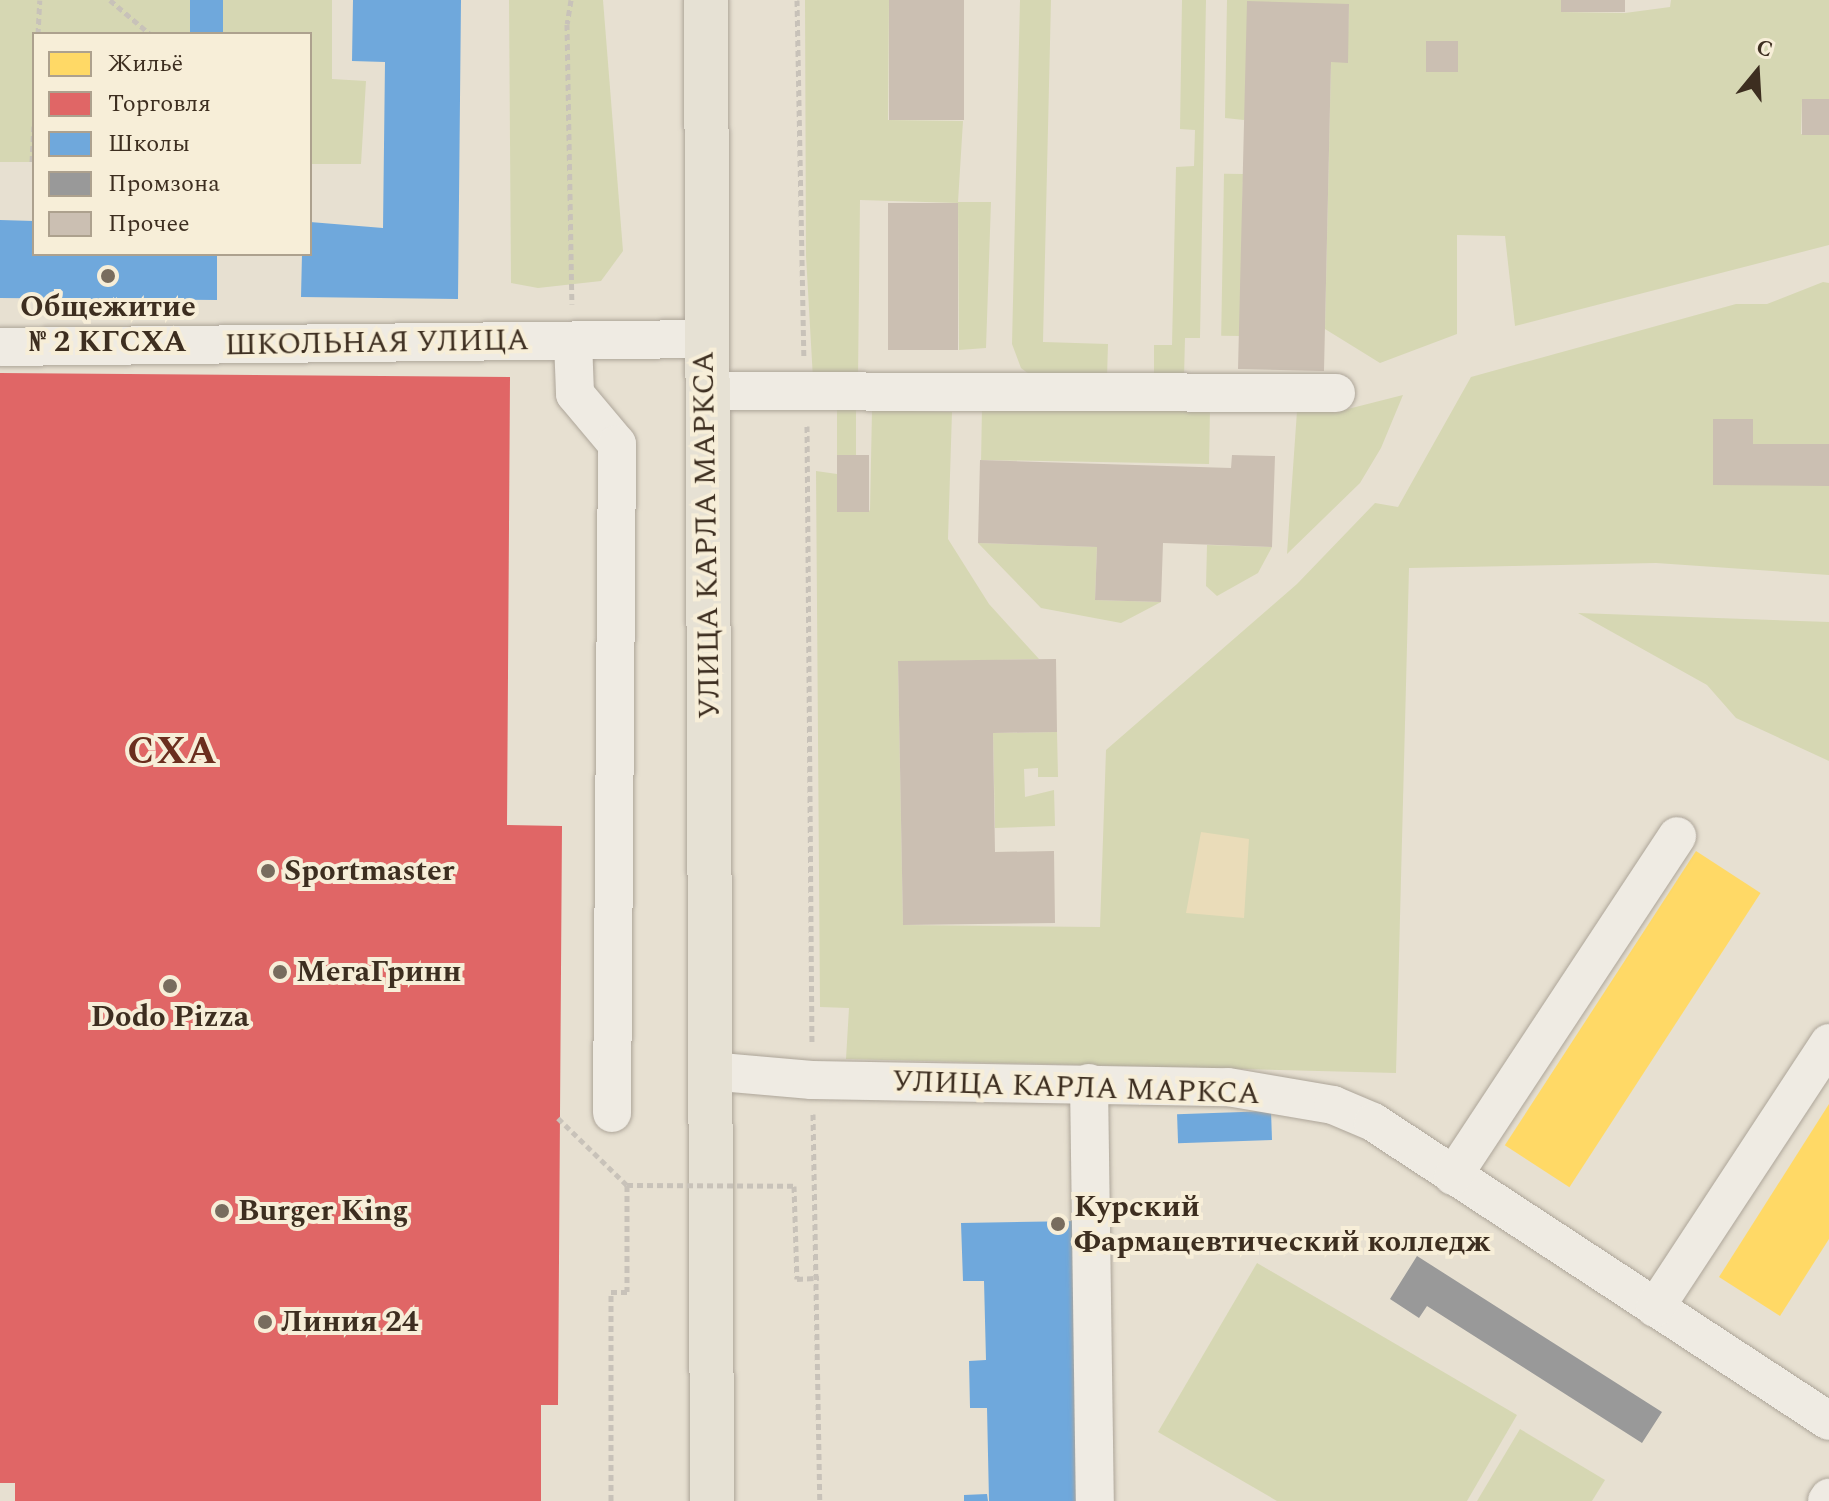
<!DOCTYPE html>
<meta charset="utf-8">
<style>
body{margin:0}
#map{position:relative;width:1829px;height:1501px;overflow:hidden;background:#e7e0d1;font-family:Spectral,serif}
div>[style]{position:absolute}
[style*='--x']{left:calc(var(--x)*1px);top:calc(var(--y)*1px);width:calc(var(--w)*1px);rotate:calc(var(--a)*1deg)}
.green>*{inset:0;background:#d6d7b3;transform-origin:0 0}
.sand>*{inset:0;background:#eadcb9}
.homes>*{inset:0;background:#ffd966;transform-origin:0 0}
.shops>*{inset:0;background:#e06666}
.schools>*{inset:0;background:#6fa8dc;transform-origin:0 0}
.industry>*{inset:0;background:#999}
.building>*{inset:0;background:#cbbfb2;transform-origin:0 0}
.path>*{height:5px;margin-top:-2.5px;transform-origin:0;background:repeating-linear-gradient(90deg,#c8c2b9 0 6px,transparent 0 10px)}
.roads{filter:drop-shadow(0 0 2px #ada599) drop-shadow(0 0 2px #ada599)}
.minor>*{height:38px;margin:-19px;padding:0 19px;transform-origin:19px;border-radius:19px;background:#efebe3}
.major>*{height:44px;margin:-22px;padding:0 22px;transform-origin:22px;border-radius:22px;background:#e6e1d4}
.path-bridge>*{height:5px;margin-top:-2.5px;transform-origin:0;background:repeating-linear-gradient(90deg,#c8c2b9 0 6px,transparent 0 10px)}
.dots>*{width:22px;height:22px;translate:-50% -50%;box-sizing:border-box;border:4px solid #f7eed8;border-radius:50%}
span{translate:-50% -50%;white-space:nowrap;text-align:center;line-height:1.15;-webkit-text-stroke:8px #f7eed8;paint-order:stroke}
.poi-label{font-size:30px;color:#3d2e20;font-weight:700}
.left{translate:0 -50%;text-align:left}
.street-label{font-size:30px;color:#3d2e20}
.district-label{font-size:38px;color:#6b2e1e;font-weight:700;letter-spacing:2px}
.legend{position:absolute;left:32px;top:32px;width:280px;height:224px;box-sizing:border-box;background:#f7eed8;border:2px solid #ada18e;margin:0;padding:10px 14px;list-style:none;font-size:24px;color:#3d2e20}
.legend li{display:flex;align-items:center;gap:16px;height:40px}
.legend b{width:40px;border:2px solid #ada18e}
.north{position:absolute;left:1717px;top:32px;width:80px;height:80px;-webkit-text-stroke:6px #f7eed8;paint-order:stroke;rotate:18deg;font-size:22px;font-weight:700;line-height:32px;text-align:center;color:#3d2e20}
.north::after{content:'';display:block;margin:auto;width:28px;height:36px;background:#3d2e20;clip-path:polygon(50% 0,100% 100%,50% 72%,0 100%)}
</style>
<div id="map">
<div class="green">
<div style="clip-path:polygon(0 0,332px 0,332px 79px,366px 81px,361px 164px,310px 164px,310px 34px,34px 34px,34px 162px,0 162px)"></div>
<div style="clip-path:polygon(509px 0,603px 0,623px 251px,601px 281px,538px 288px,511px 283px)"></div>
<div style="clip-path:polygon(805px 0,889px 0,888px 120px,963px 121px,958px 202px,991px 202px,986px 348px,959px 350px,958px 203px,860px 200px,858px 378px,813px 379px,806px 256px)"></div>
<div style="clip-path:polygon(1020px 0,1051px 0,1043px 342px,1108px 344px,1107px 378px,1033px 377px,1021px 368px,1012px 344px)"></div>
<div style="clip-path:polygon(1182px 0,1206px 0,1200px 338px,1185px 338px,1184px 377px,1154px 376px,1154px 345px,1172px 345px,1176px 167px,1194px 166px,1195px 130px,1180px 129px)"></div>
<div style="clip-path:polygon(evenodd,1227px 0,1561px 0,1561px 12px,1625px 13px,1670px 7px,1671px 0,1829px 0,1829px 99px,1802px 100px,1801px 134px,1829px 135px,1829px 245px,1515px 326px,1505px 236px,1457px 235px,1457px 334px,1380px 363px,1325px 329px,1331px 62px,1347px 62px,1349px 4px,1244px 120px,1225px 118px,1227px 0,1458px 41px,1458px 72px,1426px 71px,1426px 42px,1458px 41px)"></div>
<div style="left:1243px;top:174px;width:162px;height:19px;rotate:91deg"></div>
<div style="clip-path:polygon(1823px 282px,1829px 283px,1829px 575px,1656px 563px,1409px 568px,1396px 1073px,846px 1059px,849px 1008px,820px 1007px,816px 471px,837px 474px,870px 511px,872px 410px,952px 412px,948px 539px,989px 604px,1039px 659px,898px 662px,903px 925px,1100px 927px,1106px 750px,1297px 584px,1375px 503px,1398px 507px,1471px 377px,1736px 304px,1767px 304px)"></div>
<div style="clip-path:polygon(1403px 395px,1381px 448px,1360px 483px,1287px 554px,1297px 411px,1336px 412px)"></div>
<div style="left:982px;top:407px;width:228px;height:53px;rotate:1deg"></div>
<div style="left:837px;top:409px;width:19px;height:46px"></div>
<div style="clip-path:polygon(978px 543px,1097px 547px,1095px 600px,1161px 602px,1121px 623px,1041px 608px)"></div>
<div style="clip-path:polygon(1207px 545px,1272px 547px,1258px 573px,1217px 596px,1206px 586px)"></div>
<div style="clip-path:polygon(1578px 613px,1829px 622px,1829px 761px,1736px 718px,1707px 685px)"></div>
<div style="clip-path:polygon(1057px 732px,1058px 777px,1038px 777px,1038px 768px,1024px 769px,1025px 797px,1054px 790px,1055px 826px,995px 828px,993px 733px)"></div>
<div style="clip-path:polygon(1257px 1263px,1517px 1415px,1467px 1501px,1277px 1501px,1158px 1432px)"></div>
<div style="clip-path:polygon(1520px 1429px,1605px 1480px,1592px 1501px,1477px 1501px)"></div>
</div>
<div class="sand">
<div style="clip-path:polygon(1201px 832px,1249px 839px,1244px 918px,1186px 913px)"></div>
</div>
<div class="homes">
<div style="left:1696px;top:851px;width:77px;height:351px;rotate:33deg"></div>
<div style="clip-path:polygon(1829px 1104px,1829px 1239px,1780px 1316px,1719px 1277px)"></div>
</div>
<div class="shops">
<div style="clip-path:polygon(0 373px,510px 377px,507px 825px,562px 826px,558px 1405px,541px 1405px,541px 1501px,15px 1501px,15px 1483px,0 1483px)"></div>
</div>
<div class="schools">
<div style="left:190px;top:0;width:33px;height:34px"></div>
<div style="clip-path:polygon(353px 0,461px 0,458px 299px,301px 297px,302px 254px,310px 254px,310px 222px,383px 228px,385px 62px,352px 61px)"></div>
<div style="clip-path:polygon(0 220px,34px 221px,34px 254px,217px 254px,217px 300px,0 298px)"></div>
<div style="left:1271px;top:1111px;width:29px;height:94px;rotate:88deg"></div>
<div style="clip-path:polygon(1079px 1221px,1085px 1501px,989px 1501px,987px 1408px,970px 1408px,969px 1361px,986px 1360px,984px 1281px,963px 1281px,961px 1223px)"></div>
<div style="clip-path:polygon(987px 1494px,988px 1501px,964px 1501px,964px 1495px)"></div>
</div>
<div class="industry">
<div style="clip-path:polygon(1417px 1256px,1662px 1412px,1642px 1443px,1427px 1306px,1419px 1318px,1390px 1299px)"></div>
</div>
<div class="building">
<div style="left:889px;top:0;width:75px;height:120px"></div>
<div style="left:1561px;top:0;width:64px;height:12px"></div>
<div style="clip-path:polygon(1247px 1px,1349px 4px,1348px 63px,1331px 62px,1324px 371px,1238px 369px)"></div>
<div style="left:1426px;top:41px;width:32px;height:31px"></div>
<div style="left:1802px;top:99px;width:27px;height:36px"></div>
<div style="left:888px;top:203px;width:70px;height:147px"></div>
<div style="clip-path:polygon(1713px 419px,1753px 419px,1753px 444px,1829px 444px,1829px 486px,1713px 485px)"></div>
<div style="left:837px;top:455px;width:32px;height:57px"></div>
<div style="clip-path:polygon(1232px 455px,1275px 456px,1272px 547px,1163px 543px,1161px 602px,1095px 600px,1097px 547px,978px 543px,980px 460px,1231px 468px)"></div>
<div style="clip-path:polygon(1056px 659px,1057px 732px,993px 733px,995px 852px,1054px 851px,1055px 923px,903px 925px,898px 661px)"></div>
</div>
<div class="path">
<div style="--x:110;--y:0;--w:52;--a:40.4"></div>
<div style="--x:571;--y:0;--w:24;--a:99"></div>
<div style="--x:567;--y:24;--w:280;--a:89"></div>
<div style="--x:797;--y:0;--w:356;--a:88.9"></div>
<div style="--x:38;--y:34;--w:34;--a:-87"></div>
<div style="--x:32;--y:162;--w:36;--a:-87"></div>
<div style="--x:807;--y:426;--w:618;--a:89.54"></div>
<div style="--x:813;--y:1114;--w:387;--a:89"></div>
<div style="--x:794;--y:1186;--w:93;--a:88.2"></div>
<div style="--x:797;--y:1279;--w:22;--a:-3"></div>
<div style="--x:611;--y:1501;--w:209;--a:-90"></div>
<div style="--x:611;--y:1292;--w:16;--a:0"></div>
<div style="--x:627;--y:1292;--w:107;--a:-90"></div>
</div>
<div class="roads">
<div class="minor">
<div style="--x:573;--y:341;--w:53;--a:87.8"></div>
<div style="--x:575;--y:394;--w:65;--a:50"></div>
<div style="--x:617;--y:444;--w:669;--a:90.43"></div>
<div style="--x:0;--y:347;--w:706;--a:-0.65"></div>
<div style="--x:705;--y:391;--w:631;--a:0.18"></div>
<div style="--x:709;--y:1071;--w:103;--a:5"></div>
<div style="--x:812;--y:1080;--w:416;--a:1"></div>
<div style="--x:1228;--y:1087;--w:107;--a:9.7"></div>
<div style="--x:1333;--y:1105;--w:43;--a:23"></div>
<div style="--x:1373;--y:1122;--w:545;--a:33.25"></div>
<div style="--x:1089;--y:1083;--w:418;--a:89.2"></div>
<div style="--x:1453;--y:1176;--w:407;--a:-56.6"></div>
<div style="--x:1655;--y:1308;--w:317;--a:-56.7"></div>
<div style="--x:1827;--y:1501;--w:4;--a:-56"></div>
</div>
<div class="major">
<div style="--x:706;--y:0;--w:1501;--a:89.77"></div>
</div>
</div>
<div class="path-bridge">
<div style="--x:558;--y:1118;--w:96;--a:44.2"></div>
<div style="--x:627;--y:1185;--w:167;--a:0.3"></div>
</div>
<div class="dots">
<div style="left:108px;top:276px;background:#786c5e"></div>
<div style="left:268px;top:871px;background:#786c5e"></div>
<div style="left:280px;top:972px;background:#786c5e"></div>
<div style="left:170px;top:986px;background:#786c5e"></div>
<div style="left:222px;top:1211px;background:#786c5e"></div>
<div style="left:1058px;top:1224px;background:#786c5e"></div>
<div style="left:265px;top:1322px;background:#786c5e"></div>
</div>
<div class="poi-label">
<span style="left:108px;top:324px">Общежитие<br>№ 2 КГСХА</span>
<span class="left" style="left:284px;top:871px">Sportmaster</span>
<span class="left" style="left:296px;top:972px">МегаГринн</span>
<span style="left:170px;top:1017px">Dodo Pizza</span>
<span class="left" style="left:1074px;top:1224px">Курский<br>Фармацевтический колледж</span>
<span class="left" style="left:238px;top:1211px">Burger King</span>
<span class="left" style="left:281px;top:1322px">Линия 24</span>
</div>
<div class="street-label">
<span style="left:377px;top:343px;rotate:-1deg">ШКОЛЬНАЯ УЛИЦА</span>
<span style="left:707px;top:535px;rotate:-91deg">УЛИЦА КАРЛА МАРКСА</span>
<span style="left:1076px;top:1088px;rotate:2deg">УЛИЦА КАРЛА МАРКСА</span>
</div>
<div class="district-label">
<span style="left:173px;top:753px">СХА</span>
</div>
<ul class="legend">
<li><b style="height:22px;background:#ffd966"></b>Жильё</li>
<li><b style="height:22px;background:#e06666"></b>Торговля</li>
<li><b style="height:22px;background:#6fa8dc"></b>Школы</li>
<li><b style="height:22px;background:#999"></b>Промзона</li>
<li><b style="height:22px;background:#cbbfb2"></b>Прочее</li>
</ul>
<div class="north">С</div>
</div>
